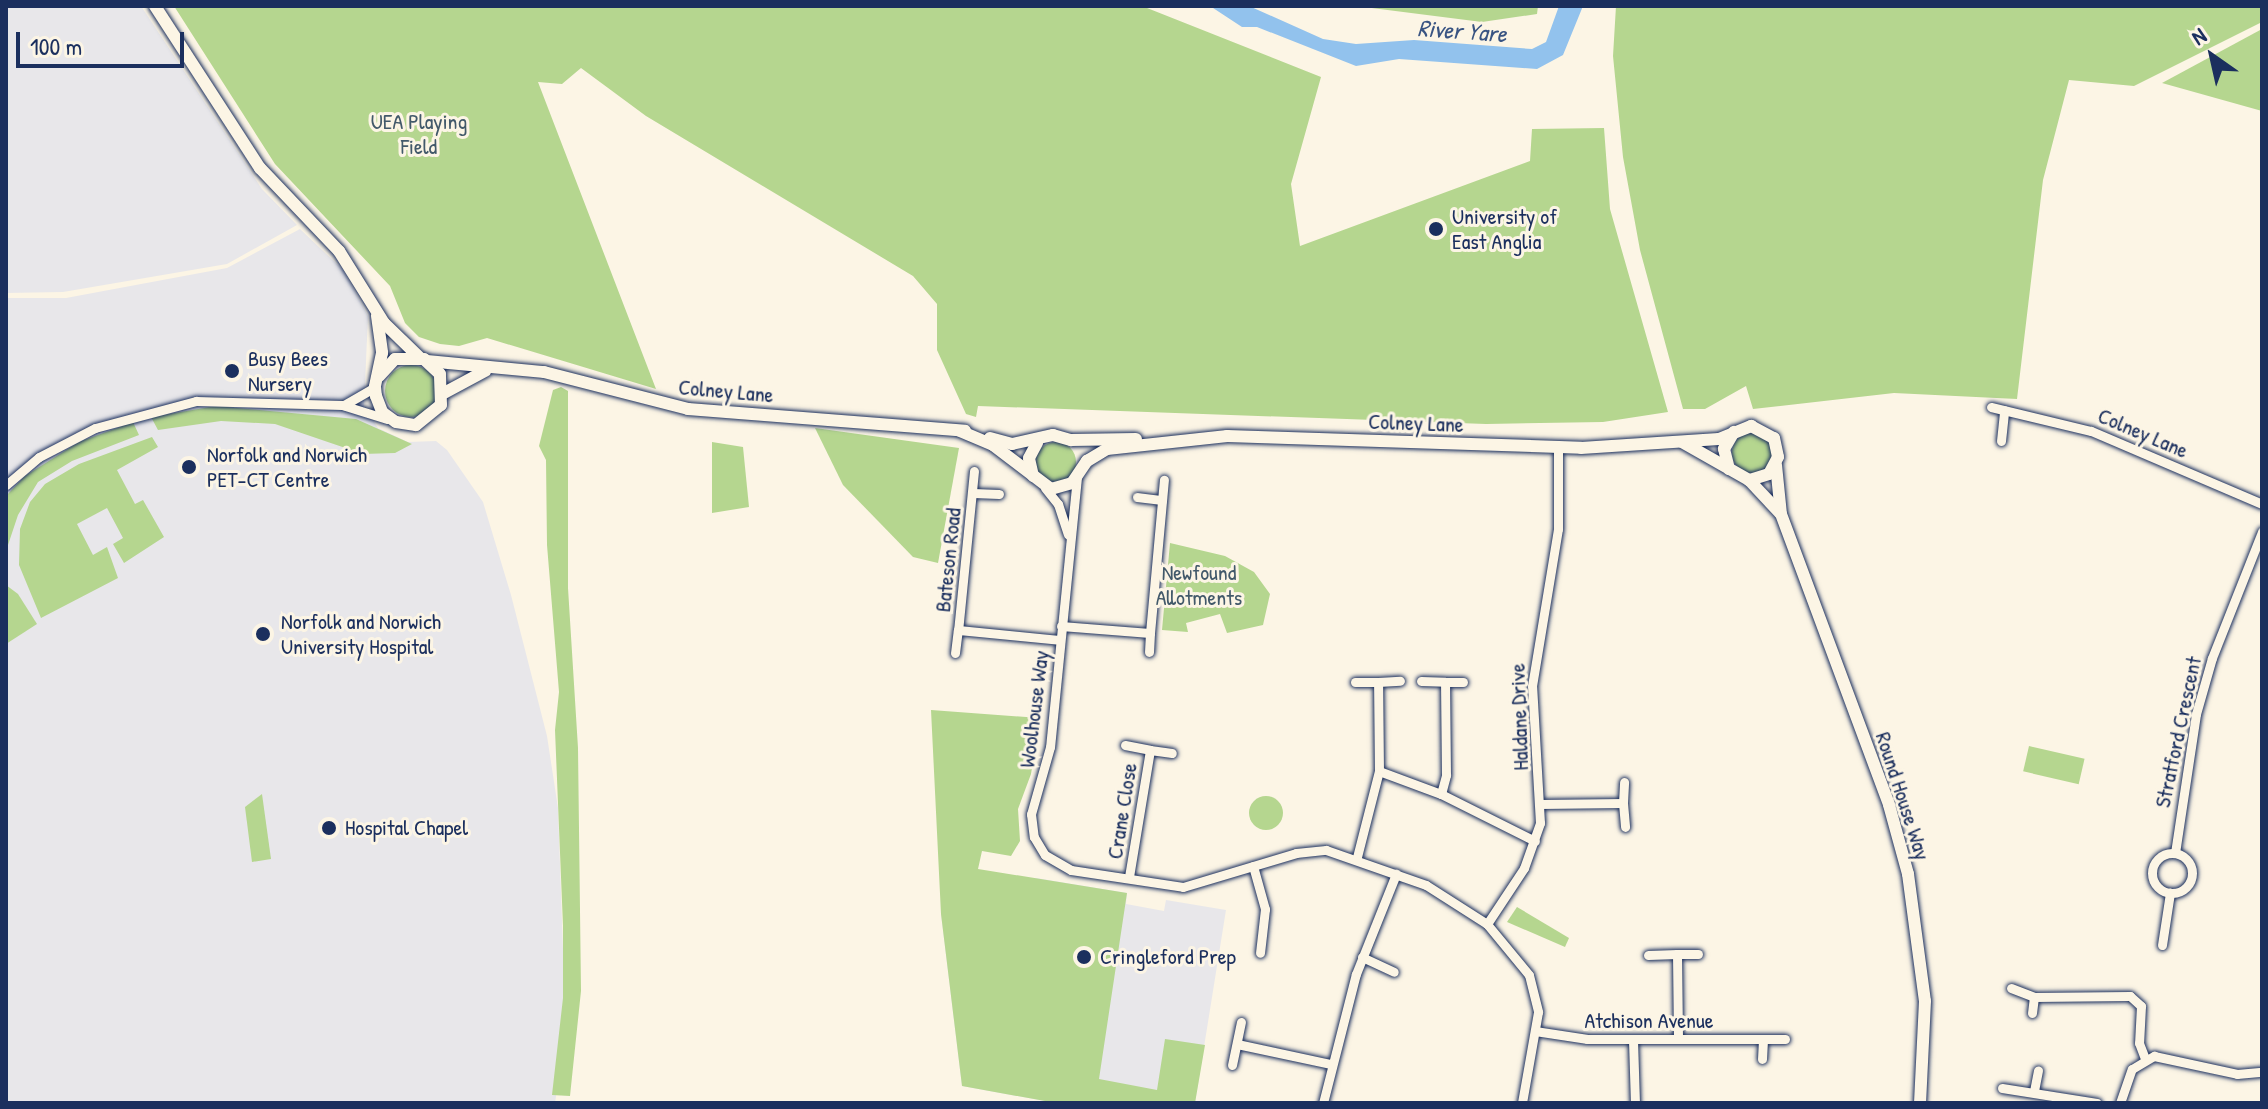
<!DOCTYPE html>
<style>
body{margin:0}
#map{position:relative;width:2268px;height:1109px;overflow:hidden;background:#fcf5e5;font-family:"Patrick Hand",sans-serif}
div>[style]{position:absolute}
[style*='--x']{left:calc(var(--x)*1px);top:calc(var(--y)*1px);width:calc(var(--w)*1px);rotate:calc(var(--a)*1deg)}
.built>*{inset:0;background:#e8e7ea}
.green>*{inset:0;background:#b5d68f;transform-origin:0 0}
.round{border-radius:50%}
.water>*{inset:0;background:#92c2ed}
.stream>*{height:3px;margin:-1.5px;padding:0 1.5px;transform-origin:1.5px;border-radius:1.5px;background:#92c2ed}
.roads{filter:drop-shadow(0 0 2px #1b2f5e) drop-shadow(0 0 2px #1b2f5e)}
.street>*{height:9px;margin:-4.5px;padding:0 4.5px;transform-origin:4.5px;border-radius:4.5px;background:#fcf5e5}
.street>.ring{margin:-4.5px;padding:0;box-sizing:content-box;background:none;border:9px solid #fcf5e5;border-radius:50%}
.secondary>*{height:12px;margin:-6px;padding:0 6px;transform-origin:6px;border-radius:6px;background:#fcf5e5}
.dots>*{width:22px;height:22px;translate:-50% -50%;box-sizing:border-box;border:4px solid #fcf5e5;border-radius:50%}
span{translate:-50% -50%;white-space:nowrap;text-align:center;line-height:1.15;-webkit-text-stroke:6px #fcf5e5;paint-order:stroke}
.park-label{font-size:22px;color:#42596a}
.poi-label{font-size:22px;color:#1b2f5e}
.left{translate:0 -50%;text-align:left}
.street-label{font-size:22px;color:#1b2f5e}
.water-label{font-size:24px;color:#395482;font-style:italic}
.frame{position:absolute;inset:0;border:8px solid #1b2f5e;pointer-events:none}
.north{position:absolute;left:2172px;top:16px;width:80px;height:80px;-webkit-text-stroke:6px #fcf5e5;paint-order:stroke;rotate:326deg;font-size:22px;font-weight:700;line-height:32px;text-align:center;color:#1b2f5e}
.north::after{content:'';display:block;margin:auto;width:28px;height:36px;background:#1b2f5e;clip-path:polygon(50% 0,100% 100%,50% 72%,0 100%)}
.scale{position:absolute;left:16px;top:32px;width:168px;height:36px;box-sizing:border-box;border:4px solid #1b2f5e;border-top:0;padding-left:10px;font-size:24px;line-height:28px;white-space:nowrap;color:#1b2f5e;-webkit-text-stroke:6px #fcf5e5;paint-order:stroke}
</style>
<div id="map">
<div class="built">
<div style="clip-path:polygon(6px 6px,141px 6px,262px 189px,297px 225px,227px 264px,63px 292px,6px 293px)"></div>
<div style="clip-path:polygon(300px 229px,343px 270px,368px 316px,364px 407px,378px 428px,408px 442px,436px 441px,447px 450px,483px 502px,511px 595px,547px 736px,558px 808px,566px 1034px,555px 1103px,6px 1103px,6px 298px,66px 298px,227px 268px)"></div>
<div style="clip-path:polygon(1036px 878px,1127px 893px,1126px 904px,1164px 911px,1166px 900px,1226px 910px,1195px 1103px,1056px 1103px,962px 1086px,941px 914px)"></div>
</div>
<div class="green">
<div style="clip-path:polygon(174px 6px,1142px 6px,1321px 77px,1291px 184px,1300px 246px,1530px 161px,1532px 129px,1604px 128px,1610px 209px,1668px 412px,1603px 422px,1486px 424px,978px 406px,976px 417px,966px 414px,937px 350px,937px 304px,913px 276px,646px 116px,581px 68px,562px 84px,538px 82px,656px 389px,487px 338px,459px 346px,440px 344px,419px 337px,405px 323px,390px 286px,275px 164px)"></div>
<div style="clip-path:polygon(1356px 6px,1538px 6px,1537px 14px,1482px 22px)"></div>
<div style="clip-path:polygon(1616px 6px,2262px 6px,2262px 22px,2134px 86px,2069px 80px,2043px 180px,2017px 399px,1894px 393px,1753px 409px,1746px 386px,1705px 409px,1683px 409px,1640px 250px,1623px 157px,1613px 56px)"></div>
<div style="clip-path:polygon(2262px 29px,2262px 111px,2162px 83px)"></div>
<div class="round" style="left:385px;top:365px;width:52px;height:52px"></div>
<div style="clip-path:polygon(561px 387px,568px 391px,568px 588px,578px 748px,581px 991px,570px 1096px,552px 1095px,563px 998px,563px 926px,555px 730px,559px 692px,547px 545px,546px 460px,539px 446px,553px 390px)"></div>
<div style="clip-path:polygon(216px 406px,356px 419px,412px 444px,395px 453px,363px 454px,275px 424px,221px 421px,158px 430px,151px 417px)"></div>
<div style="clip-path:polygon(133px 422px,139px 435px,72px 461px,38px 482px,18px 515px,6px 551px,6px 496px,25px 476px,79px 442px)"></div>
<div style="clip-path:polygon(815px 428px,959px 448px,938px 563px,913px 557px,843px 485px)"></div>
<div class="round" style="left:1732px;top:433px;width:40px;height:40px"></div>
<div style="clip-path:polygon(152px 437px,158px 447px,117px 470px,135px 504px,143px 500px,164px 537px,124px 563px,113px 544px,123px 538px,107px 508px,77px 524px,93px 555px,107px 547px,118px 578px,41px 618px,19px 565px,20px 529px,30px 502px,45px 484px,79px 464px)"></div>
<div style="clip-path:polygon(712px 442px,743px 447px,749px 507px,712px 513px)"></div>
<div class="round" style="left:1036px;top:442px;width:40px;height:40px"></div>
<div style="clip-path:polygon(1170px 543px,1225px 556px,1254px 572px,1270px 594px,1263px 625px,1227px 633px,1220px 614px,1186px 623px,1188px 632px,1162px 630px)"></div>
<div style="clip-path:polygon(6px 585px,18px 594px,37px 624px,6px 644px)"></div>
<div style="clip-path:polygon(931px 710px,1040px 718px,1031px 774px,1018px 809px,1020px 841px,1011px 856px,982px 851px,978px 869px,1127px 893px,1099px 1079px,1157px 1090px,1165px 1039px,1205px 1045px,1195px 1103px,1056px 1103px,962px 1086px,941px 914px)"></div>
<div style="left:2029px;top:746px;width:57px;height:26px;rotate:13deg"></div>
<div style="clip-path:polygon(262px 794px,271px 859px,252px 862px,245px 807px)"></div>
<div class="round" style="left:1249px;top:796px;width:34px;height:34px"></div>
<div style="clip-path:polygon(1517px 907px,1569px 938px,1565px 947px,1507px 922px)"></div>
</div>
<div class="water">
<div style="clip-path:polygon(1210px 6px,1249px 6px,1323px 39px,1356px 44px,1414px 40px,1532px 49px,1546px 42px,1559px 6px,1583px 6px,1563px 55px,1537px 69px,1399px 59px,1356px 66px,1257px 27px,1242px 27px)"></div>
</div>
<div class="stream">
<div style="--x:1475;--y:6;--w:22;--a:0"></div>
</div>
<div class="roads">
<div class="street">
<div style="--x:344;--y:405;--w:36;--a:-30"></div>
<div style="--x:1991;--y:407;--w:103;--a:13.5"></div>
<div style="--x:2091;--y:431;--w:186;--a:23.1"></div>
<div style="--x:2001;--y:441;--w:31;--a:-84"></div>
<div style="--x:974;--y:471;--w:160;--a:95.7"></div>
<div style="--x:958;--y:630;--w:102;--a:5.6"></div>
<div style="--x:1077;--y:477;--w:271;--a:95.7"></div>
<div style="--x:1050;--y:747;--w:70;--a:105.8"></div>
<div style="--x:1031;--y:814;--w:23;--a:83"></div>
<div style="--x:1034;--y:837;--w:21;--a:59"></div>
<div style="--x:1045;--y:855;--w:30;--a:30"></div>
<div style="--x:1071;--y:870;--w:113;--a:8.6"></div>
<div style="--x:1183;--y:887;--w:118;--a:-16.7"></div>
<div style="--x:1296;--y:853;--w:30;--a:-6"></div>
<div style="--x:1326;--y:850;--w:106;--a:19.3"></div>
<div style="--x:1426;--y:885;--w:72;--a:32.6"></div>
<div style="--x:1487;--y:924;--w:66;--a:50.5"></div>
<div style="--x:1529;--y:975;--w:38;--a:76"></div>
<div style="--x:1538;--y:1012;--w:92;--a:100"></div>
<div style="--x:6;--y:485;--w:43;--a:-40.3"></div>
<div style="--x:39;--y:457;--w:63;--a:-27.4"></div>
<div style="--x:95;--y:428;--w:105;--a:-15"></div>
<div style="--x:196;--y:401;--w:146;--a:1.6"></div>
<div style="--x:342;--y:405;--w:47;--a:17.3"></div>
<div style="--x:1045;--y:488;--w:21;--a:51"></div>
<div style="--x:1058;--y:504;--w:32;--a:72"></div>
<div style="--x:973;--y:493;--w:26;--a:2"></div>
<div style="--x:1137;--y:497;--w:25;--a:7"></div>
<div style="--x:1061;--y:626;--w:89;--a:4.5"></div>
<div style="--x:1150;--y:633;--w:19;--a:93"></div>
<div style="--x:1150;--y:633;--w:154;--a:-84.8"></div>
<div style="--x:955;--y:653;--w:23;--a:-83"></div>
<div style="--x:1421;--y:681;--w:24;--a:2"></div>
<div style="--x:1355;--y:682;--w:23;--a:0"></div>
<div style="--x:1125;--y:745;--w:25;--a:11"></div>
<div style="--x:1150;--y:750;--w:129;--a:99.4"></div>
<div style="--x:1150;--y:750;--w:22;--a:8"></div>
<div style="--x:1379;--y:771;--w:89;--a:-90.6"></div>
<div style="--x:1378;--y:682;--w:22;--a:-3"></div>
<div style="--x:1441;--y:794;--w:20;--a:-75"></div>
<div style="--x:1446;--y:775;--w:93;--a:-90.6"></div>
<div style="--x:1445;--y:682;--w:18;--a:0"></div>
<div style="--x:1623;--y:803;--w:24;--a:85"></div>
<div style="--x:1540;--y:804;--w:83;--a:-0.7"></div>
<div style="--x:1623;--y:803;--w:21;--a:-87"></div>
<div style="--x:2175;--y:853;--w:141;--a:-81.4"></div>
<div style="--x:2196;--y:714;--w:58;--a:-74.1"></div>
<div style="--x:2212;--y:658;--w:136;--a:-68.4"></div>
<div class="ring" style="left:2152px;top:853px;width:31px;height:31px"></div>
<div style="--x:1357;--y:857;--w:89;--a:-75.7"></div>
<div style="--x:1379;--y:771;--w:66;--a:20.4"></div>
<div style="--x:1441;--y:794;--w:105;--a:26.6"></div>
<div style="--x:1253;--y:866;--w:45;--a:74.4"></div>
<div style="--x:1265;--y:909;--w:44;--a:96.5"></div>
<div style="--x:1487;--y:924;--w:67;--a:-56.5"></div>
<div style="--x:1524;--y:868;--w:48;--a:-70.4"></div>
<div style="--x:1540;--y:823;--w:137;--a:-93.3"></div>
<div style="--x:1532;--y:686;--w:159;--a:-80.6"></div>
<div style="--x:1558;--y:529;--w:81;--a:-90"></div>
<div style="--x:2162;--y:945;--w:53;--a:-81.3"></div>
<div style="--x:1677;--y:954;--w:21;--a:0"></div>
<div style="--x:1648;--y:955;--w:29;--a:-2"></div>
<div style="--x:1677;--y:954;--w:84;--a:89.3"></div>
<div style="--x:1362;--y:957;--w:35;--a:25"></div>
<div style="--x:2011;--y:988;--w:25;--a:21"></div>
<div style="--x:2034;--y:997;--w:96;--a:-0.6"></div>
<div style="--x:2130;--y:996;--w:15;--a:42"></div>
<div style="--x:2141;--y:1006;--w:37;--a:93"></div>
<div style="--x:2139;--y:1043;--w:17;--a:69"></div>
<div style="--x:2032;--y:1013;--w:16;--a:-83"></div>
<div style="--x:1535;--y:1031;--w:53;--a:8.7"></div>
<div style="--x:1587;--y:1039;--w:198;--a:0"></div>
<div style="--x:1633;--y:1040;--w:63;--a:88.2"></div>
<div style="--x:1237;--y:1044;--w:95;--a:12.1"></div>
<div style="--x:1762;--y:1059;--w:20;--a:-87"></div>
<div style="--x:1232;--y:1065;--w:44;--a:-78.2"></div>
<div style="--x:2002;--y:1088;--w:96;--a:9"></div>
<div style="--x:2034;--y:1091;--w:21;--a:-79"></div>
<div style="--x:1323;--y:1103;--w:133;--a:-75.7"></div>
<div style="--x:1356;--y:974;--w:108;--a:-68.2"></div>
<div style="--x:2120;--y:1103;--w:36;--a:-71"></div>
<div style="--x:2132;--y:1069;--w:26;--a:-31"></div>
<div style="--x:2154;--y:1056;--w:85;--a:12.2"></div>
<div style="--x:2237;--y:1074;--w:25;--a:-5"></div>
</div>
<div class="secondary">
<div style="--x:155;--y:6;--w:193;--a:57.1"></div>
<div style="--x:260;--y:168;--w:115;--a:46.4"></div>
<div style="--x:339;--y:251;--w:85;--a:58"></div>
<div style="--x:384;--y:323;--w:49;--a:44.2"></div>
<div style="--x:377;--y:316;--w:37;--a:82"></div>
<div style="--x:382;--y:353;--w:35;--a:102"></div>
<div style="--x:375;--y:387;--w:9;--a:84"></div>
<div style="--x:376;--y:396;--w:17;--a:69"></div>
<div style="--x:382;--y:412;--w:17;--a:36"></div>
<div style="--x:396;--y:422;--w:20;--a:9"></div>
<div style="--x:416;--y:425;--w:32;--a:-39"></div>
<div style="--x:441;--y:405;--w:31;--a:-92"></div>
<div style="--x:440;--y:374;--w:22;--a:-137"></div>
<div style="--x:424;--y:359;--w:29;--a:180"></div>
<div style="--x:395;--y:359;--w:23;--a:133"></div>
<div style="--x:427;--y:361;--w:118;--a:5.4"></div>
<div style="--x:544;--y:372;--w:149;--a:14.4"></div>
<div style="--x:688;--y:409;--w:278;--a:4.5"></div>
<div style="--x:444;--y:393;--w:47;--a:-28.2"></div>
<div style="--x:960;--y:431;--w:36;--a:23"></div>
<div style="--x:993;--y:445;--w:73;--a:37.2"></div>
<div style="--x:1051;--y:489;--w:22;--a:-16"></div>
<div style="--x:1072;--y:483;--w:27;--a:-56"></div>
<div style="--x:1087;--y:461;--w:23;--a:-31"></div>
<div style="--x:1107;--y:449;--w:121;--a:-6.2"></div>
<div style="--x:1227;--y:436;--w:354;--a:1.9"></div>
<div style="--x:1581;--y:448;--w:138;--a:-3.7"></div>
<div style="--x:1719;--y:439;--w:35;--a:-22"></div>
<div style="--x:1751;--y:426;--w:26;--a:28"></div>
<div style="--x:1774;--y:438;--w:19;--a:78"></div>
<div style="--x:1778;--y:457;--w:19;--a:118"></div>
<div style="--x:1769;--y:474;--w:21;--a:163"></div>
<div style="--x:1749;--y:480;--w:77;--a:-150.4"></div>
<div style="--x:990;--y:438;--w:23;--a:15"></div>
<div style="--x:1012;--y:444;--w:42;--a:-12.4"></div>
<div style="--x:1053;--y:435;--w:19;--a:16"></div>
<div style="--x:1071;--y:440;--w:65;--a:-0.9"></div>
<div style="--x:1776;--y:465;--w:49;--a:84.2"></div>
<div style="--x:1781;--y:514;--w:310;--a:69.6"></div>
<div style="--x:1889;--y:805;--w:72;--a:74.6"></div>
<div style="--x:1908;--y:874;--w:128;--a:82.4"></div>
<div style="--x:1925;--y:1001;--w:102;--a:92.8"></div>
<div style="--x:1729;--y:469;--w:21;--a:-104"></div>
<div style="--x:1724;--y:449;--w:20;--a:-60"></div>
<div style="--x:1033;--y:476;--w:18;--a:-103"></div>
<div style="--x:1029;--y:458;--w:17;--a:-62"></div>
<div style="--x:1749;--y:480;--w:45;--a:46.8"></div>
</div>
</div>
<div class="dots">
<div style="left:1436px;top:229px;background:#1b2f5e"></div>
<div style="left:232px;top:371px;background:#1b2f5e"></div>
<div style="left:189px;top:467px;background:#1b2f5e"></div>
<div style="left:263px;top:634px;background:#1b2f5e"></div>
<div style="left:329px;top:828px;background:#1b2f5e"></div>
<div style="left:1084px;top:957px;background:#1b2f5e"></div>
</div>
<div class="park-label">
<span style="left:419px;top:134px">UEA Playing<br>Field</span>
<span style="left:1199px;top:585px">Newfound<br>Allotments</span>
</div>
<div class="poi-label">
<span class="left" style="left:1452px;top:229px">University of<br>East Anglia</span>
<span class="left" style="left:248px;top:371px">Busy Bees<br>Nursery</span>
<span class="left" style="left:207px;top:467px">Norfolk and Norwich<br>PET-CT Centre</span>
<span class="left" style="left:281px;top:634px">Norfolk and Norwich<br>University Hospital</span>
<span class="left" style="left:345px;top:828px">Hospital Chapel</span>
<span class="left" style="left:1100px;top:957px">Cringleford Prep</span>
</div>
<div class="street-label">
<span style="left:726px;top:391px;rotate:5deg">Colney Lane</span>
<span style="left:1416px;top:423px;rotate:2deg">Colney Lane</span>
<span style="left:2143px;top:433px;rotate:23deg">Colney Lane</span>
<span style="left:948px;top:560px;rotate:-84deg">Bateson Road</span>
<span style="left:1034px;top:709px;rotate:-83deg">Woolhouse Way</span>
<span style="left:1519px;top:717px;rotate:-92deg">Haldane Drive</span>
<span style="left:2178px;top:732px;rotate:-78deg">Stratford Crescent</span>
<span style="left:1903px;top:796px;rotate:72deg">Round House Way</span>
<span style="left:1122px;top:811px;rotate:-81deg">Crane Close</span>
<span style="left:1649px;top:1021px">Atchison Avenue</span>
</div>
<div class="water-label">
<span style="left:1462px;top:31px;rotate:4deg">River Yare</span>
</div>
<div class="frame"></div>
<div class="north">N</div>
<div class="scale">100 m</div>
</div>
